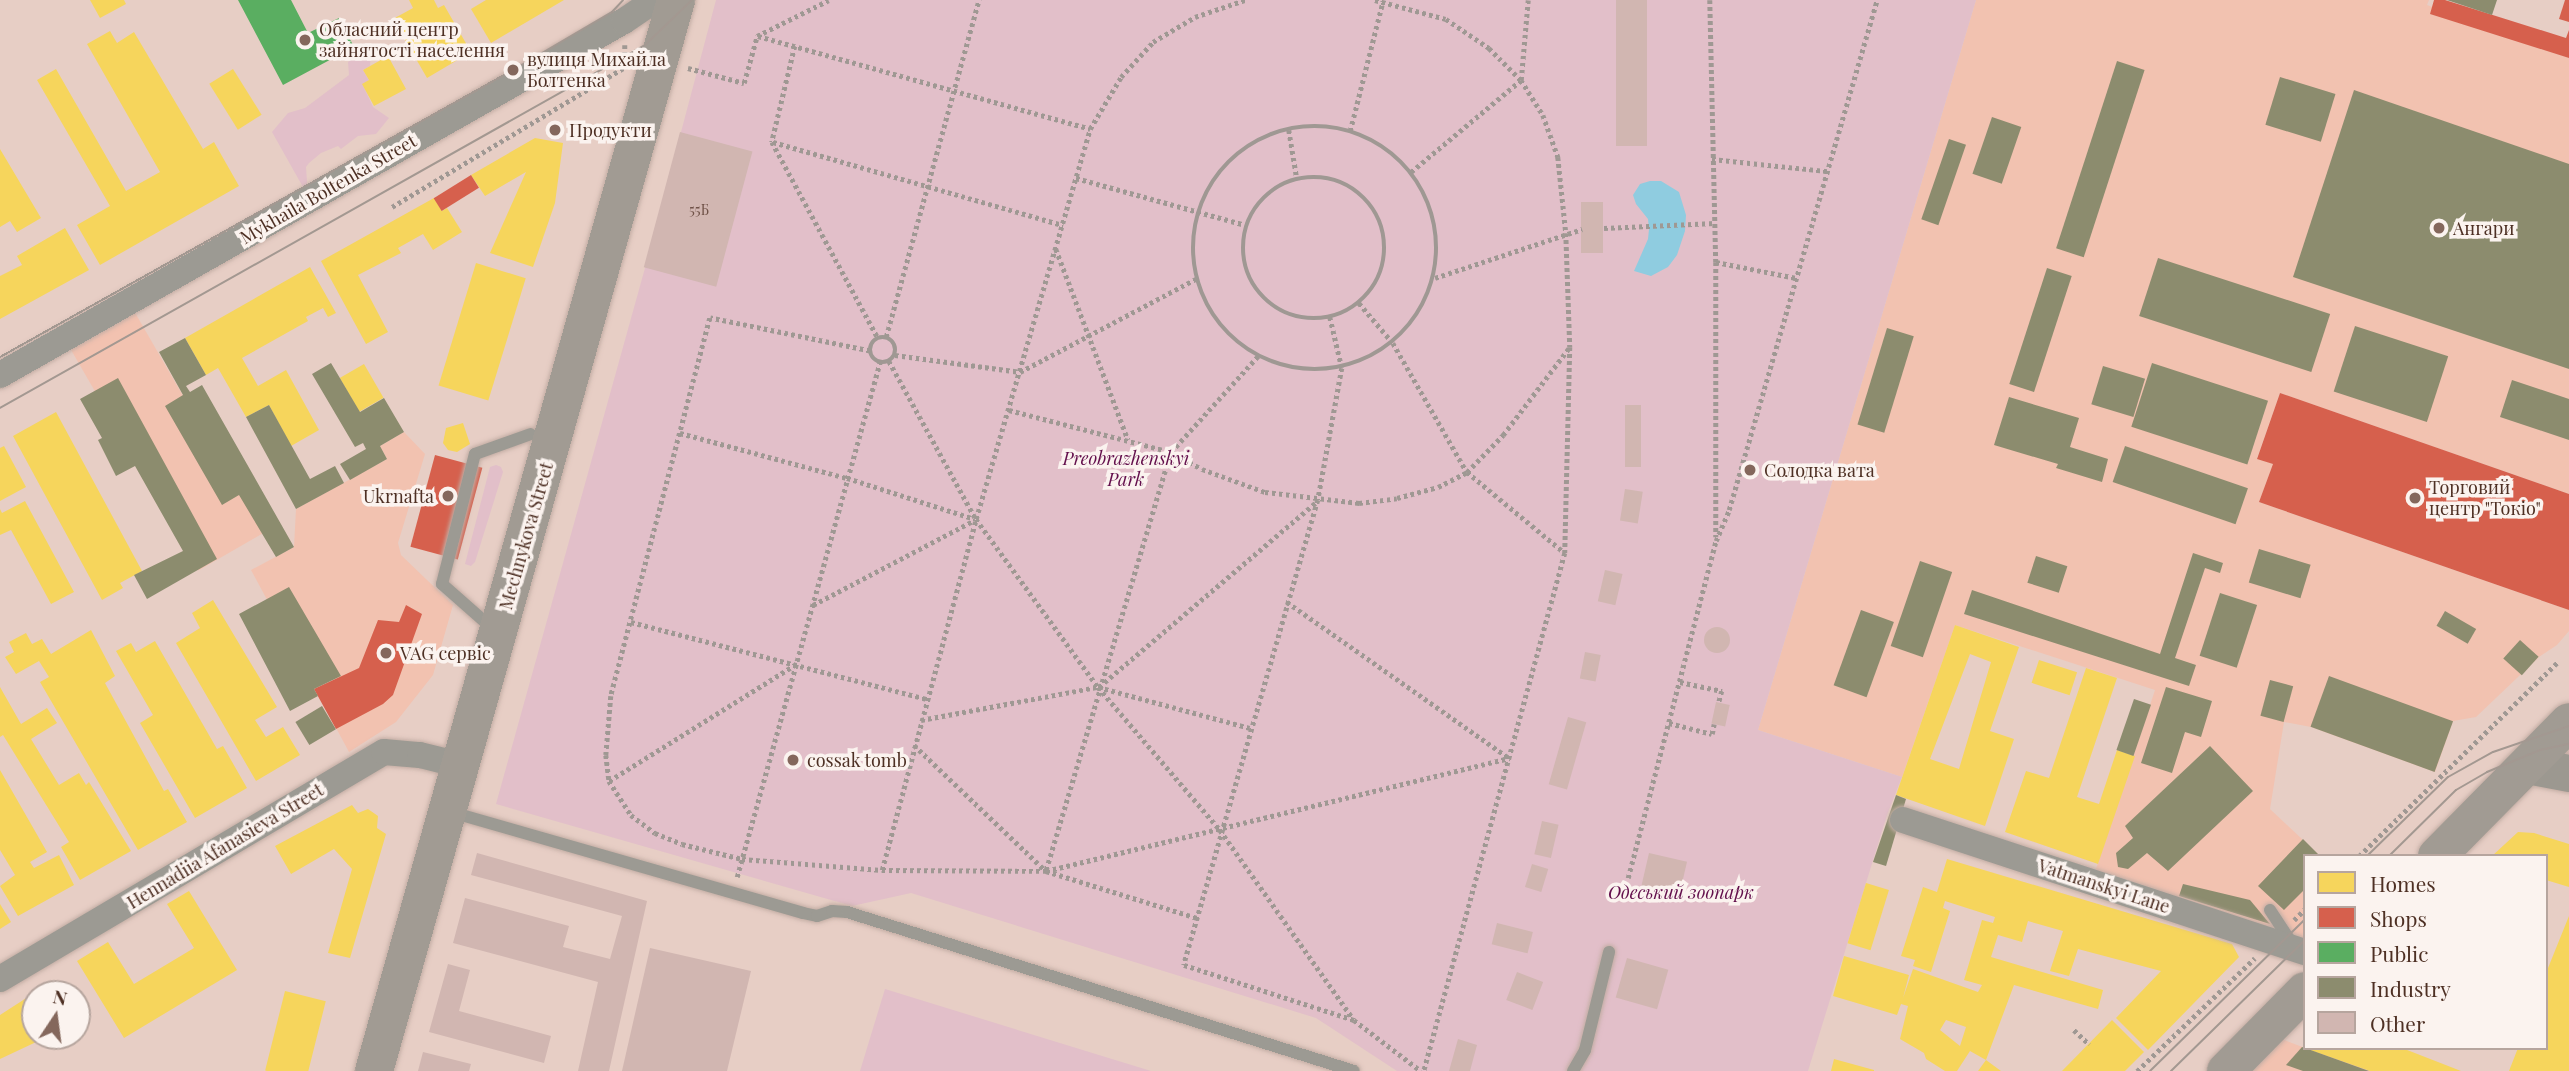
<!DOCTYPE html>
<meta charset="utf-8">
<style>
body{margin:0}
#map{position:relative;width:2569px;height:1071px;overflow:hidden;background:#e7cec5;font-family:"Playfair Display",serif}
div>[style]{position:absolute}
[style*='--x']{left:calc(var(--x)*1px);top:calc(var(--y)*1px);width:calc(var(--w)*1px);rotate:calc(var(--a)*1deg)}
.built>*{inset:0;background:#f2c2b0;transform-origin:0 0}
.green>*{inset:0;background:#e2bfc9}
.water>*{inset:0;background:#8fcce0}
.homes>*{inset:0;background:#f6d55c;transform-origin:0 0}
.shops>*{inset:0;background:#d6604d;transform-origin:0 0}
.public>*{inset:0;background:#5aae61}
.industry>*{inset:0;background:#8c8c6e;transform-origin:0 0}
.building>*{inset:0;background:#d1b6b1;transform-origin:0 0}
.round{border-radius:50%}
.path>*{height:4.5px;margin-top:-2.25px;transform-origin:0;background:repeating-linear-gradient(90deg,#9f9893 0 3.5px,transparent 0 7px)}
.path>.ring{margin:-2.25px;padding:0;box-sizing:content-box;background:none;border:4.5px solid #9f9893;border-radius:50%}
.roads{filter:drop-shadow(0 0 2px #c3ada4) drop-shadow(0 0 2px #c3ada4)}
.lane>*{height:12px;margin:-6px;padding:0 6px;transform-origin:6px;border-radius:6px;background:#9c9a93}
.street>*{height:26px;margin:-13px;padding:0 13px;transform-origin:13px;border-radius:13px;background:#9c9a93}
.secondary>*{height:37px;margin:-18.5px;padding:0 18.5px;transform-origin:18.5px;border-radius:18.5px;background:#9c9890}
.primary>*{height:38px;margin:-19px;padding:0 19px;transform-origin:19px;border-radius:19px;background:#a19b93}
.tram>*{height:2px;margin:-1px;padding:0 1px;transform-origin:1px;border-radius:1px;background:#a39891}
.dots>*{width:19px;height:19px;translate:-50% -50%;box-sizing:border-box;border:4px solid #fbf3ef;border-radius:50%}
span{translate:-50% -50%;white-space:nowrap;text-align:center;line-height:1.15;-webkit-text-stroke:7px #fbf3ef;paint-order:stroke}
.number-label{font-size:14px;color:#705248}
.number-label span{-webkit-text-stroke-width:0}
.poi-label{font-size:18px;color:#4e3024}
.left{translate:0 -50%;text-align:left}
.right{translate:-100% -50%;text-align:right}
.street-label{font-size:18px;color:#4e3024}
.park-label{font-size:18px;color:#630f4c;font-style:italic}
.legend{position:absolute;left:2303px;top:854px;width:245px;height:196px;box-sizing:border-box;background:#fbf3ef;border:2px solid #b6a59e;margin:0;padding:9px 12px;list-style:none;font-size:21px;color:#4e3024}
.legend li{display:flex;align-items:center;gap:14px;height:35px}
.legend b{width:35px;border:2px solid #b6a59e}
.north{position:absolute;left:21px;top:980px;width:70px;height:70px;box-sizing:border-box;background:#fbf3ef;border:2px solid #b6a59e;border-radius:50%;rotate:13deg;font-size:19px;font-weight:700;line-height:28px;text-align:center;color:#4e3024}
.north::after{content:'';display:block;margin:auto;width:24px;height:32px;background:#84675c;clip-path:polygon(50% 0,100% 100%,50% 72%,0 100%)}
</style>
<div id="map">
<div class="built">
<div style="clip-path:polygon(1976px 0,2429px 0,2427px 5px,2569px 58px,2569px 494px,2280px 393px,2257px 458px,2273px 464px,2259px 502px,2569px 610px,2569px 631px,2557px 645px,2539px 657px,2476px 717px,2453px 721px,2435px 772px,2311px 727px,2284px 722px,2270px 809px,2320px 856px,2305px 856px,2305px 951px,2092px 881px,2155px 690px,1955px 625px,1902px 777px,1758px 730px)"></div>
<div style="left:130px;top:304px;width:265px;height:74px;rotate:60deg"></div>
<div style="clip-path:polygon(404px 432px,425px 454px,398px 543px,401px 555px,453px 605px,433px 675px,396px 722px,349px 752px,251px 570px,294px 547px,296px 509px,387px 459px,380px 446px)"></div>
<div style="clip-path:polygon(2266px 1033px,2305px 1048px,2370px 1071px,2229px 1071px)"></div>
</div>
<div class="green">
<div style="clip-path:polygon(716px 0,1976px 0,1758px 730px,1902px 777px,1887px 815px,1808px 1071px,1397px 1071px,1316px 1018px,911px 893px,852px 906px,496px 804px,645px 268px)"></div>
<div style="clip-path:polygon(364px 48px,371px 54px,370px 66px,363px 70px,369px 80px,363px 85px,373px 107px,389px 118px,376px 134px,358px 136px,341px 149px,338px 146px,321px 153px,309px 163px,306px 167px,308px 196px,272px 132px,288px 113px,305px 108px,349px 75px,348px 62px)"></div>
<div style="clip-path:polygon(496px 465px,501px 467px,503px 472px,475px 562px,471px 566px,465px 564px,490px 467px)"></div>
<div style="clip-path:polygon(885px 989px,1151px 1071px,860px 1071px)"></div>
</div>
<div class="water">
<div style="clip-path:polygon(1650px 181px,1661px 181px,1679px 192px,1686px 215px,1685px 231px,1677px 255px,1668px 267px,1651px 276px,1634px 271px,1648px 239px,1649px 229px,1648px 219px,1636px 204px,1633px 195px,1640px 184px)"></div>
</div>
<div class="homes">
<div style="clip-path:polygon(90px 0,124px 0,126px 4px,100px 18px)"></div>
<div style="clip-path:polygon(409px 0,434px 0,438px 8px,444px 5px,471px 52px,427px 78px,393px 19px,413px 8px)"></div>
<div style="clip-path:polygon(486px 0,564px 0,491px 43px,471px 9px)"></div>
<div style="clip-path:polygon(110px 31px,117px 43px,134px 32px,203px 149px,214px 142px,239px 186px,100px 265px,77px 225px,110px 206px,37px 80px,56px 69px,126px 191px,160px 172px,87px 44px)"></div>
<div style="clip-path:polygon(388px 56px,406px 89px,374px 106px,362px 84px,369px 80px,363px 70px)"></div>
<div style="left:233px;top:69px;width:54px;height:28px;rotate:58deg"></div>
<div style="clip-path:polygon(535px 138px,563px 143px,555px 203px,533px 267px,490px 253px,526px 172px,485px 196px,471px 175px)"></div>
<div style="clip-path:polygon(0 149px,41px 218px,17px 232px,10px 221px,0 227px)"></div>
<div style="clip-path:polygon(434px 198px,442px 211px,447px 208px,462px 232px,433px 250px,423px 234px,398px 248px,401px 253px,358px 275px,388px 332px,366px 344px,321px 261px)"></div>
<div style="clip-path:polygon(65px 228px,89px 270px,0 319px,0 276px,22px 265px,17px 256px)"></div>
<div style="left:476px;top:263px;width:52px;height:128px;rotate:17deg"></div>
<div style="clip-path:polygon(310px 267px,336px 313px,328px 317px,323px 308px,306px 317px,308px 321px,242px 358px,258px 386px,286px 370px,319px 430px,291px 446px,269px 405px,246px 417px,218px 368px,206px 375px,185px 338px)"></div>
<div style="left:364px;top:364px;width:39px;height:28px;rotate:60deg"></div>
<div style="clip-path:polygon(56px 412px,142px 571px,120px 583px,123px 588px,102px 600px,13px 436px)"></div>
<div style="clip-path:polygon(463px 423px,470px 444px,457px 452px,448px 450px,443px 443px,446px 428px)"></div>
<div style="clip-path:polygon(4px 446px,26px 487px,0 501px,0 448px)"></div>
<div style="clip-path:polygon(25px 501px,74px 592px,51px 604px,11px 530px,0 535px,0 509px,2px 513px)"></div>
<div style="clip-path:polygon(213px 600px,277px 707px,255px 720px,266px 737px,283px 727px,300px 755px,256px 781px,176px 643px,200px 628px,192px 613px)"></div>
<div style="clip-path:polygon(evenodd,1955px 625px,2019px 647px,1990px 731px,2014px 739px,1985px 826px,1896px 795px,1955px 625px,1970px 654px,1991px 662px,1959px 769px,1930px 759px,1970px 654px)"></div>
<div style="clip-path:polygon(91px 630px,115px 676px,105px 683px,164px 791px,168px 789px,187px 822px,138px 850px,40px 682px,49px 677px,39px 661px,16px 674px,5px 657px,14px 652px,9px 642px,26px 633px,32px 644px,42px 639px,51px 654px)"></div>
<div style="clip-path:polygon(155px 641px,217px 749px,223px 746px,247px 788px,195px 818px,140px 723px,153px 715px,116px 651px,131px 643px,136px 652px)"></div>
<div style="left:2039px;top:660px;width:40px;height:24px;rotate:18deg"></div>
<div style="clip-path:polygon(2086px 668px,2117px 678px,2077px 797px,2099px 804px,2117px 750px,2135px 756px,2098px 864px,2005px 832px,2026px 771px,2049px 778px)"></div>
<div style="clip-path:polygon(0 687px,21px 724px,47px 708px,57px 723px,31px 739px,59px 785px,79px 773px,86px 785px,89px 782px,131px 851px,80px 880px,61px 847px,69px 842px,3px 735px,0 737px)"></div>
<div style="clip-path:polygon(0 770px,47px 852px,30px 862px,34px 868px,59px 855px,74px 885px,18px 916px,0 886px,15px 875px,0 850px)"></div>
<div style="clip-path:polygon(352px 805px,358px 813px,368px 809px,378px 816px,377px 828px,386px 834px,350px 958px,328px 953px,352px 869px,334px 849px,291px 874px,275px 846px)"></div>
<div style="clip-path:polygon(2518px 832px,2534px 833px,2569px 844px,2569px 887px,2546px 880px,2546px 856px,2492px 856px)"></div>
<div style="clip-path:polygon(evenodd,1947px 859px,2232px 944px,2239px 957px,2148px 1050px,2116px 1018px,2161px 971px,2078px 949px,2069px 976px,2050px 971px,2063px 931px,2028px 921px,2022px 942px,1998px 935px,1991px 957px,2103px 990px,2098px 1009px,2014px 985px,1986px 1060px,2001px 1071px,1978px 1071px,1986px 1060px,1970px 1051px,1957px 1071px,1945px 1071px,1926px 1059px,1924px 1053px,1900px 1039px,1908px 1006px,1901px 1004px,1897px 1015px,1833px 996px,1844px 956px,1909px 975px,1903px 998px,1913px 969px,1978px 992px,1982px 985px,1964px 980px,1982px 920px,1993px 923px,1995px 917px,1945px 901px,1943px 908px,1950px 911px,1931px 972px,1913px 966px,1915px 960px,1901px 956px,1923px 887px,1937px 892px,1947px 859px,1946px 1020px,1966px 1027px,1960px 1046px,1940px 1030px,1946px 1020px)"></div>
<div style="left:1866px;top:883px;width:24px;height:63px;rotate:17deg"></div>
<div style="clip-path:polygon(189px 891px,237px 970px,124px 1038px,77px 961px,108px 942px,134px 984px,194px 948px,167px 904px)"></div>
<div style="clip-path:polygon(0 904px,11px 922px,0 929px)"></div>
<div style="clip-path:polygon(2569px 916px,2569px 1071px,2509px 1071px,2518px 1048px,2546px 1048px,2546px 973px)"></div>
<div style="clip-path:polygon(45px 986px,48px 994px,35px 994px,35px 1036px,49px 1036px,0 1059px,0 1015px)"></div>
<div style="left:285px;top:991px;width:42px;height:82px;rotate:14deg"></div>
<div style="clip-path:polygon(2112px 1020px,2144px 1052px,2125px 1071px,2062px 1071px)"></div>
<div style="clip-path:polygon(2402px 1048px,2461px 1071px,2370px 1071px,2307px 1049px)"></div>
<div style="clip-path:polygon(1834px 1059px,1874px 1070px,1874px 1071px,1831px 1071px)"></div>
</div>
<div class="shops">
<div style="clip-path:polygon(2434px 0,2445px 0,2566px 38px,2569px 30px,2569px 58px,2430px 14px)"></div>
<div style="clip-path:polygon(2565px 0,2569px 0,2569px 22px,2559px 19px)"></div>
<div style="left:551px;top:124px;width:12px;height:9px;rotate:20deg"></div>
<div style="left:471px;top:175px;width:15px;height:44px;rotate:58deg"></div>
<div style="clip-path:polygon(2280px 393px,2569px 494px,2569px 610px,2259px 502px,2273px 464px,2257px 459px)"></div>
<div style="left:435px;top:455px;width:49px;height:95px;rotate:15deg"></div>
<div style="clip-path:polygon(406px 605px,422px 614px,393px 695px,383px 704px,336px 729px,314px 689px,359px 668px,378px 620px,399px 622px)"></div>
</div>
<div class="public">
<div style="clip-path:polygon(238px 0,291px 0,308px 33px,339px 18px,354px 47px,283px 85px)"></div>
</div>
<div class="industry">
<div style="clip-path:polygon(2447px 0,2497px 0,2492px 15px)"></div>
<div style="left:2117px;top:61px;width:29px;height:197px;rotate:18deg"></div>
<div style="left:2280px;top:77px;width:58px;height:50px;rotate:17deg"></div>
<div style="clip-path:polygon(2354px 90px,2569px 164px,2569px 369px,2293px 277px)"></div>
<div style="left:1992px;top:117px;width:31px;height:60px;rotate:19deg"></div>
<div style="left:1949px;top:139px;width:18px;height:85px;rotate:19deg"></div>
<div style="left:2158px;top:258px;width:181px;height:61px;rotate:18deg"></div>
<div style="left:2047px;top:268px;width:26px;height:122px;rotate:18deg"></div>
<div style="left:2355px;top:326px;width:98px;height:69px;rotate:18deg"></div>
<div style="left:1887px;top:328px;width:28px;height:101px;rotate:17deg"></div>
<div style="clip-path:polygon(185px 338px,206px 375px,186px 386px,190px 392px,202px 385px,294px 547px,276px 557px,239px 495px,222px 505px,165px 406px,183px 395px,159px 352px)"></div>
<div style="clip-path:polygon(331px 363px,360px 412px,384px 398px,404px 432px,380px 446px,387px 459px,350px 480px,340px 464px,366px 449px,363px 443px,355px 447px,312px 374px)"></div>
<div style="left:2152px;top:363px;width:122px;height:67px;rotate:18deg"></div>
<div style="left:2103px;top:366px;width:44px;height:40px;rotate:17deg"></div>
<div style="clip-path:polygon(118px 378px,217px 559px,147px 599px,134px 575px,183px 551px,135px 466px,116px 476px,98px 440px,102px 438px,80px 399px)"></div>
<div style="clip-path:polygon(2512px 380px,2569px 399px,2569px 440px,2500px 417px)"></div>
<div style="clip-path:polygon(2009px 397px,2079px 418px,2070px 447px,2108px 459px,2102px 482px,2056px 468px,2058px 464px,1994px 445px)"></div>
<div style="clip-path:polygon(269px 405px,310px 479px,335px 466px,344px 483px,296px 509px,246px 417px)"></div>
<div style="left:2125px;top:446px;width:130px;height:38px;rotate:19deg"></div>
<div style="left:2259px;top:549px;width:54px;height:35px;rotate:17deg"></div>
<div style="clip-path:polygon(2193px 553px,2223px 563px,2220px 573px,2205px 568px,2175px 658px,2196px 665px,2189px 686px,1964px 614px,1972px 590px,2160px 654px)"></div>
<div style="left:2036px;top:556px;width:33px;height:28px;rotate:18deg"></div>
<div style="left:1920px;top:561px;width:34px;height:90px;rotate:19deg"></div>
<div style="clip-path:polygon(289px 587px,341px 676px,314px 689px,318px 696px,290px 711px,239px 614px)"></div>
<div style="left:2220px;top:593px;width:39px;height:66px;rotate:18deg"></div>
<div style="left:1861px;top:610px;width:35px;height:80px;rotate:20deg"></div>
<div style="left:2445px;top:611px;width:36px;height:17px;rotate:30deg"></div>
<div style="left:2520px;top:640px;width:25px;height:25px;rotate:42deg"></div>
<div style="left:2329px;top:676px;width:132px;height:54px;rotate:20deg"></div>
<div style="left:2270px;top:680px;width:24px;height:37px;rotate:15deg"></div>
<div style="clip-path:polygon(2166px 687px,2212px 701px,2201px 737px,2185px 732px,2172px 773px,2141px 763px)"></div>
<div style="left:2134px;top:699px;width:18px;height:54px;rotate:19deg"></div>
<div style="left:322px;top:706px;width:27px;height:31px;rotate:59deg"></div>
<div style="clip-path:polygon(2210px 746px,2253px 791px,2168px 871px,2147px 853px,2128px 869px,2118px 867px,2116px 853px,2133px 838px,2125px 826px)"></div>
<div style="clip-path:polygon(1896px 795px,1906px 799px,1886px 866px,1873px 862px)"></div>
<div style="clip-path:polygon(2303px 839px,2320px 856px,2305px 856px,2305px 889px,2284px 910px,2258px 886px)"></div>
<div style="clip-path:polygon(2183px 884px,2250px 900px,2270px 924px,2179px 896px)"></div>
<div style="clip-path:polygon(2302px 1047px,2305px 1048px,2369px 1071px,2303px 1071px,2286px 1065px)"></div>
</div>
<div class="building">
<div style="left:1616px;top:0;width:31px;height:146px"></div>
<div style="left:680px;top:132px;width:75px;height:140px;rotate:15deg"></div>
<div style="left:1581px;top:202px;width:22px;height:51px"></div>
<div style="left:1625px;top:405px;width:16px;height:62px"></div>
<div style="left:1625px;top:489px;width:18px;height:32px;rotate:9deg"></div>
<div style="left:1605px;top:570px;width:18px;height:32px;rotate:13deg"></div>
<div class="round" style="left:1704px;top:627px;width:26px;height:26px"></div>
<div style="left:1585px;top:652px;width:16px;height:27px;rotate:11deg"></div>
<div style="left:1716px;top:702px;width:14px;height:22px;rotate:12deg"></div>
<div style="left:1568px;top:717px;width:19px;height:70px;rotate:16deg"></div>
<div style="left:1542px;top:821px;width:17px;height:34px;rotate:13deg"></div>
<div style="clip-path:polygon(477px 853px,647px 901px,609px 1071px,578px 1071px,598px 982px,453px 943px,465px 898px,569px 926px,563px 947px,610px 959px,622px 916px,471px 875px)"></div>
<div style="left:1649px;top:853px;width:39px;height:40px;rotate:13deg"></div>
<div style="left:1532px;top:864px;width:17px;height:24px;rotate:17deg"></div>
<div style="left:1497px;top:923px;width:37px;height:22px;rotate:14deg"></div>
<div style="clip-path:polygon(650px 948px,751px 971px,727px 1071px,622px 1071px)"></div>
<div style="left:1627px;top:958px;width:43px;height:41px;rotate:16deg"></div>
<div style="clip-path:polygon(448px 964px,470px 970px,459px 1011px,551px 1036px,544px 1063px,429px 1032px)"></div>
<div style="left:1517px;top:972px;width:28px;height:30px;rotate:21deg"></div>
<div style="clip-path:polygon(1458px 1039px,1477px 1045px,1470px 1071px,1449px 1071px)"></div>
<div style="clip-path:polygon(423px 1052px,471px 1064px,469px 1071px,418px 1071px)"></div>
</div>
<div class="path">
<div style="--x:1375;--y:0;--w:73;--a:15"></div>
<div style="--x:1446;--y:19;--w:52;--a:34"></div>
<div style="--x:1489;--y:48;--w:45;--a:45"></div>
<div style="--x:1521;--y:80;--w:41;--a:57.8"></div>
<div style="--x:1543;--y:115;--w:45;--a:70.3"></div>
<div style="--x:1558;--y:157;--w:76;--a:84"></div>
<div style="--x:1566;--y:233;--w:114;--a:88"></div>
<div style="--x:1570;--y:347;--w:206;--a:91.4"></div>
<div style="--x:1565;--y:553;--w:537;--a:105.23"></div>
<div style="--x:1710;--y:0;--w:262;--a:88.7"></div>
<div style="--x:1716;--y:262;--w:275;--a:90"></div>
<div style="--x:758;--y:36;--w:345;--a:15.6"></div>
<div style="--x:625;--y:45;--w:19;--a:90"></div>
<div style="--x:795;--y:46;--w:99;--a:103.5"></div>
<div style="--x:772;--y:142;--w:223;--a:61.6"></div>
<div style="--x:688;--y:68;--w:58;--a:15"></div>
<div style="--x:744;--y:83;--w:49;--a:-74.5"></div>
<div style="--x:757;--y:36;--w:80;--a:-26.6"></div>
<div class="ring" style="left:1193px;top:126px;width:239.5px;height:239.5px"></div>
<div style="--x:1289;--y:130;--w:50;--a:80.7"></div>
<div style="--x:1350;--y:131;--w:134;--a:-75.8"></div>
<div style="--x:773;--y:142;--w:302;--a:16"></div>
<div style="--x:1712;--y:159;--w:116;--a:6"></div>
<div style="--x:1411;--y:172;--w:143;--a:-39.9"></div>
<div style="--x:1521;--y:80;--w:80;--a:-85"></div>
<div class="ring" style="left:1243px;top:177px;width:137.5px;height:137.5px"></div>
<div style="--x:1076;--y:178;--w:176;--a:15.5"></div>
<div style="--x:392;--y:207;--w:275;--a:-31"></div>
<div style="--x:1604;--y:228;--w:111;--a:-2.6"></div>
<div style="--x:1056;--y:249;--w:204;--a:69.3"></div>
<div style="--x:1716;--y:262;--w:82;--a:11.3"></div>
<div style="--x:1435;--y:278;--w:155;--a:-18.4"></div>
<div style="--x:1359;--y:303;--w:52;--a:49.6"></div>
<div style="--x:1393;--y:343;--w:149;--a:60.2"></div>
<div style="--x:1467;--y:472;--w:127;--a:39.6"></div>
<div style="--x:1330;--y:317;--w:52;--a:76.8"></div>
<div style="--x:1342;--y:368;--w:134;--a:100.3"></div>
<div style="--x:1318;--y:500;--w:484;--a:106.1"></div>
<div style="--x:1184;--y:965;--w:179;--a:17.9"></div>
<div style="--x:886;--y:337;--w:350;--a:-74.6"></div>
<div class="ring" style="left:870px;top:337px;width:21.5px;height:21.5px"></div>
<div style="--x:870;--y:351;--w:163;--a:-168.3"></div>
<div style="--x:710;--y:318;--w:391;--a:104.7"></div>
<div style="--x:611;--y:696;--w:59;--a:94.8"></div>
<div style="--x:606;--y:755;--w:26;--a:83"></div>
<div style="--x:609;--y:781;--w:40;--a:57.1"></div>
<div style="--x:631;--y:815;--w:30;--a:37"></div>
<div style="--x:655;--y:833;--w:29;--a:22"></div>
<div style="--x:682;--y:844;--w:62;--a:14"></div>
<div style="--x:742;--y:859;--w:140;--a:4.5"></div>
<div style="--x:882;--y:870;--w:164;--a:0.3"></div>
<div style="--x:1046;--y:871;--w:477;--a:-13.7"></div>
<div style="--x:895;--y:355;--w:126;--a:7.7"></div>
<div style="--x:1020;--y:372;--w:199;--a:-27.9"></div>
<div style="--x:889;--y:361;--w:180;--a:61.2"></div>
<div style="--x:976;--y:519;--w:208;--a:54"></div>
<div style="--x:1098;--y:687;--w:188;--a:49.5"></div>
<div style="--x:1220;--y:830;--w:232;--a:54.8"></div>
<div style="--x:1354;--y:1020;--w:84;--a:37.3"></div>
<div style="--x:1009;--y:410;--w:167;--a:14.5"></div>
<div style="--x:1171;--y:452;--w:35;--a:29"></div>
<div style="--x:1202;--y:469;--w:67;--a:20.1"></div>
<div style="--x:1265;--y:492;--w:95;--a:6.7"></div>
<div style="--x:1359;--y:503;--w:38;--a:-7"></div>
<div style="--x:1397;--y:498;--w:42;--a:-15"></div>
<div style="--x:1438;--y:487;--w:33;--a:-27"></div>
<div style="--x:1467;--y:472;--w:52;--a:-45.8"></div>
<div style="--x:1503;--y:435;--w:109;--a:-52.8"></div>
<div style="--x:680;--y:433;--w:173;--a:15.1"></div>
<div style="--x:847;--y:478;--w:134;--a:17.8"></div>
<div style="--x:1287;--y:602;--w:271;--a:35.1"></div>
<div style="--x:813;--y:605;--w:183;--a:-27.7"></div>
<div style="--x:631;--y:622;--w:306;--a:14.6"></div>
<div style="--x:1680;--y:682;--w:43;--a:12.1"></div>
<div style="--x:1722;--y:691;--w:11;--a:105"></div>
<div style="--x:1099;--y:687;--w:285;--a:-40.4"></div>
<div style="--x:921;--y:720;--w:180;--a:-10.6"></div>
<div style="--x:1098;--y:687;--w:157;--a:15.1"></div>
<div style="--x:1669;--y:723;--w:44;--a:14.3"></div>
<div style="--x:1712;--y:734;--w:10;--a:-79"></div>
<div style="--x:914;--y:745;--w:182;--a:43.7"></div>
<div style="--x:1046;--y:871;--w:158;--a:17.3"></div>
<div style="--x:609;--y:781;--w:221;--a:-32"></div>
<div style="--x:2359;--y:856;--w:278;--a:-44.3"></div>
<div style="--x:882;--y:870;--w:363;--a:-75"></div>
<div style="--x:976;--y:519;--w:406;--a:-73.7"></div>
<div style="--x:1090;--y:129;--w:61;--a:-59.2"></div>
<div style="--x:1121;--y:77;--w:47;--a:-47.6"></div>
<div style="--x:1153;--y:42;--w:49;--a:-30.8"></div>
<div style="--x:1195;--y:17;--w:53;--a:-18.8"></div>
<div style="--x:1046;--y:870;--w:436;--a:-73.4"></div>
<div style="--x:1171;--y:452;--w:130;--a:-47.8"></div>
<div style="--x:737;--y:877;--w:534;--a:-74.48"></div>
<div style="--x:1628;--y:878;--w:348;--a:-75.4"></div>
<div style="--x:1716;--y:541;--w:34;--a:-67"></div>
<div style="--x:1729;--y:510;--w:531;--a:-73.82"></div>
<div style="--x:2294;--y:920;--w:16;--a:-45"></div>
<div style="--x:2074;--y:1030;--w:21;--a:43"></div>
<div style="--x:2137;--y:1071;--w:163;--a:-43.8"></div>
</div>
<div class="roads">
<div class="lane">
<div style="--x:493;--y:629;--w:68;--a:-138.6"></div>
<div style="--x:442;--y:584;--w:134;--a:-75.8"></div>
<div style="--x:475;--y:454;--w:59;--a:-19.7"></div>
<div style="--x:451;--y:812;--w:366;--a:16"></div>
<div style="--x:803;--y:913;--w:14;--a:12"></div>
<div style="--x:817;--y:916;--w:16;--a:-18"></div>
<div style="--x:832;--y:911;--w:15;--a:4"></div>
<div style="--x:847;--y:912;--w:531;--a:17.41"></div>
<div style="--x:2270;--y:910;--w:42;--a:56.7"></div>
<div style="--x:1573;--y:1071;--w:24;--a:-60"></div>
<div style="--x:1585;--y:1050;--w:101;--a:-76.2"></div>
</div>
<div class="street">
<div style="--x:0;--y:375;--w:717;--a:-29.57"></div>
<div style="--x:624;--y:21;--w:37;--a:-34"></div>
<div style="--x:1903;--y:820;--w:423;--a:18.2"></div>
<div style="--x:0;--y:979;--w:446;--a:-30.6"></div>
<div style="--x:384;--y:752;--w:36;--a:5"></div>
<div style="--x:420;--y:755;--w:41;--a:14"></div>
</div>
<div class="secondary">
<div style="--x:2527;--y:765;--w:43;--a:10.8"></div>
</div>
<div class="primary">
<div style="--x:2437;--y:856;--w:188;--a:-45.4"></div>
<div style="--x:374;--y:1071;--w:1113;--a:-74.25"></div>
<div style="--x:2226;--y:1071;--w:112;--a:-45.4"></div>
</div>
</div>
<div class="tram">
<div style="--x:0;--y:357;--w:588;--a:-29.23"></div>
<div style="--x:513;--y:70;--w:115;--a:-30.4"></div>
<div style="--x:612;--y:12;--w:16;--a:-47"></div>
<div style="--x:0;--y:408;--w:740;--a:-29.37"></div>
<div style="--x:645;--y:45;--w:65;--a:-43.8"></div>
<div style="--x:2367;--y:856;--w:113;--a:-44.3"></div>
<div style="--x:2448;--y:777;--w:51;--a:-29.1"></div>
<div style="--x:2493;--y:752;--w:80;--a:-18.9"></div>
<div style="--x:2389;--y:856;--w:94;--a:-44.6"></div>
<div style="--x:2456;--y:790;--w:36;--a:-30"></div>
<div style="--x:2487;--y:772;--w:57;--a:-22.5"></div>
<div style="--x:2540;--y:750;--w:30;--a:-12"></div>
<div style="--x:2150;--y:1071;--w:217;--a:-44.4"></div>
<div style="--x:2171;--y:1071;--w:187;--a:-44.4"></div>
</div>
<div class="dots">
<div style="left:305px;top:40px;background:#84675c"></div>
<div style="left:513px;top:70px;background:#84675c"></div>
<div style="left:555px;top:130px;background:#84675c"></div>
<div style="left:2439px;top:228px;background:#84675c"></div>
<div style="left:1750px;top:470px;background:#84675c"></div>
<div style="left:448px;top:496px;background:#84675c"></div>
<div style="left:2415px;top:498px;background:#84675c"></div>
<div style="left:386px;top:653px;background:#84675c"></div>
<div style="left:793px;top:760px;background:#84675c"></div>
</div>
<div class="number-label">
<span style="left:699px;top:210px">55Б</span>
</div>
<div class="poi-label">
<span class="left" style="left:319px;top:40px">Обласний центр<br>зайнятості населення</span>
<span class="left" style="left:527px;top:70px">вулиця Михайла<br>Болтенка</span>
<span class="left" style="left:569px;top:130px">Продукти</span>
<span class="left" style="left:2453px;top:228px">Ангари</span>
<span class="left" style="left:1764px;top:470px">Солодка вата</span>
<span class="left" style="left:2429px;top:498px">Торговий<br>центр "Токіо"</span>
<span class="right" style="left:434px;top:496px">Ukrnafta</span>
<span class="left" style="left:400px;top:653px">VAG сервіс</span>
<span class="left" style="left:807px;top:760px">cossak tomb</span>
</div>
<div class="street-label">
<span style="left:328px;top:189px;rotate:-30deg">Mykhaila Boltenka Street</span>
<span style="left:526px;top:536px;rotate:-74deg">Mechnykova Street</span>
<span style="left:225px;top:846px;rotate:-31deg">Hennadiia Afanasieva Street</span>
<span style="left:2104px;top:886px;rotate:18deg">Vatmanskyi Lane</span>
</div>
<div class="park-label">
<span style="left:1126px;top:469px">Preobrazhenskyi<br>Park</span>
<span style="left:1681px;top:892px">Одеський зоопарк</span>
</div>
<ul class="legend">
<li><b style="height:19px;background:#f6d55c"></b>Homes</li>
<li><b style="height:19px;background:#d6604d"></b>Shops</li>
<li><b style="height:19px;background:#5aae61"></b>Public</li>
<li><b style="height:19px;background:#8c8c6e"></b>Industry</li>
<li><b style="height:19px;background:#d1b6b1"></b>Other</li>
</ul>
<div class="north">N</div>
</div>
